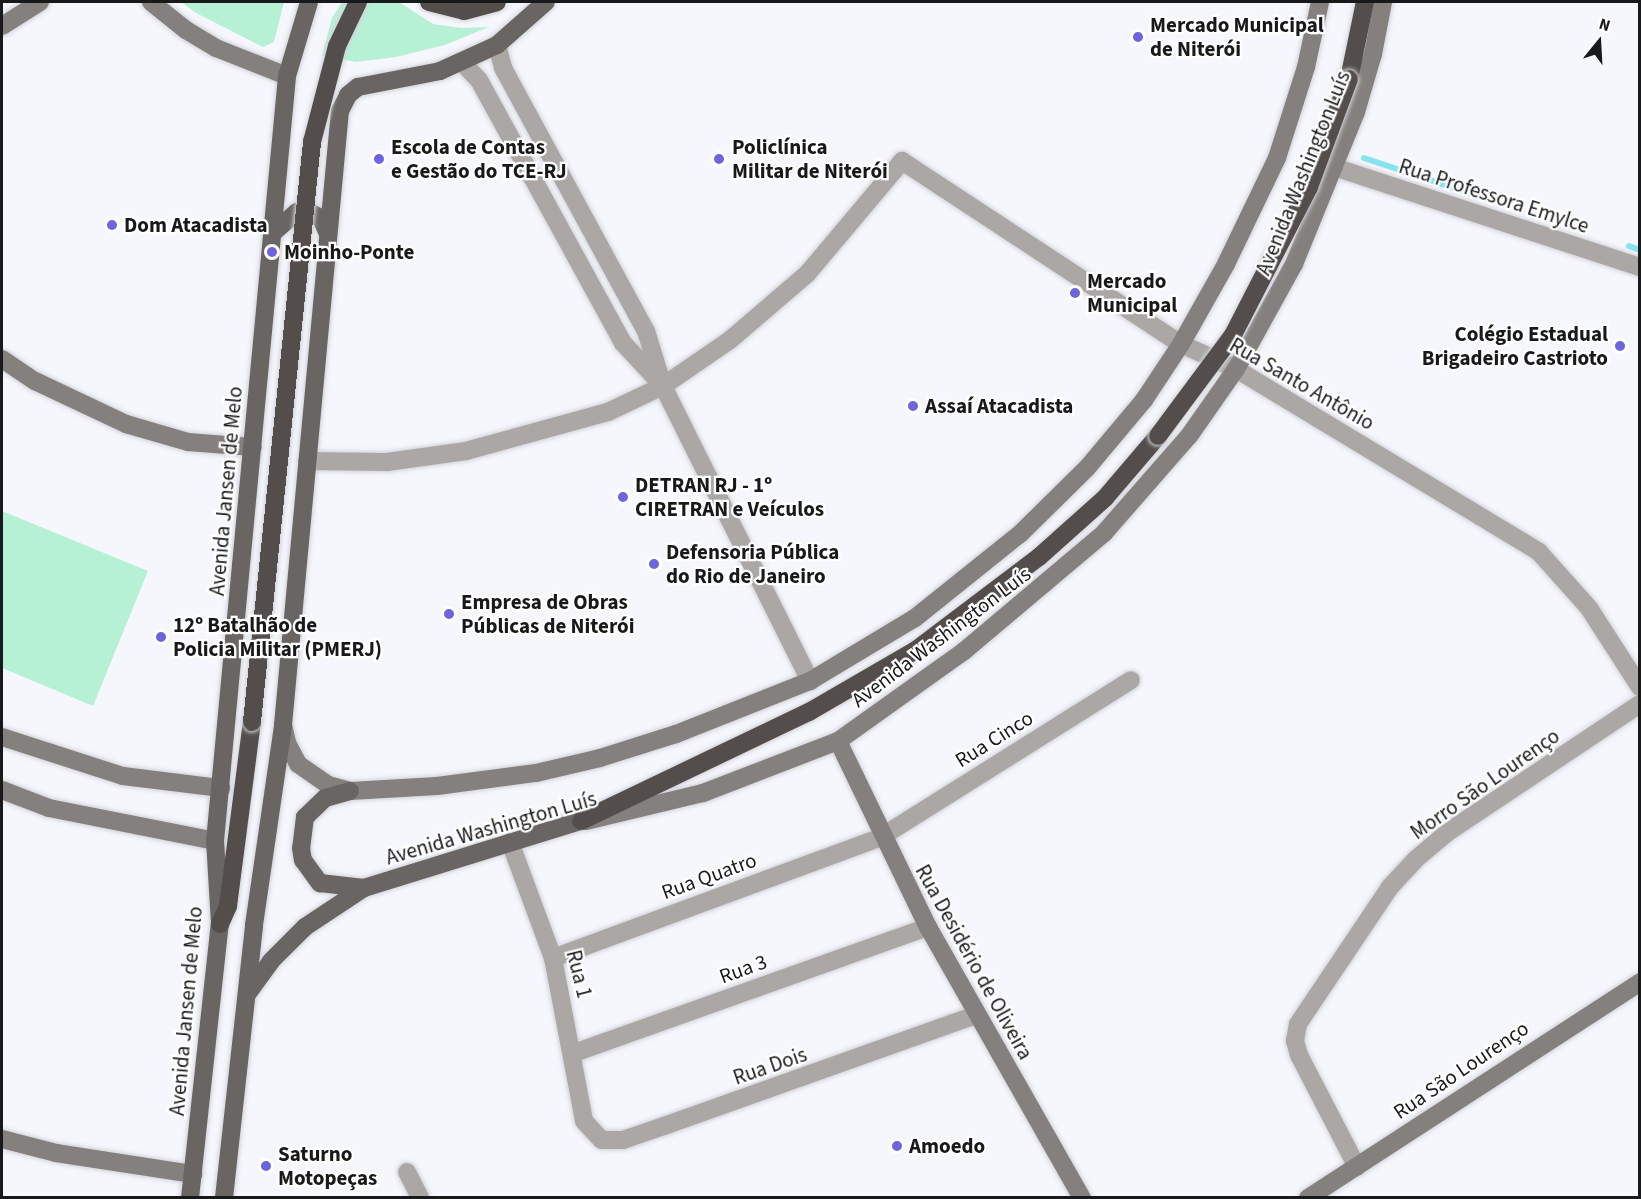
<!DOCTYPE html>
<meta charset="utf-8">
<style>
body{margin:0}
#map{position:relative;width:1641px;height:1199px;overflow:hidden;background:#f6f7fd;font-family:"Source Sans 3",sans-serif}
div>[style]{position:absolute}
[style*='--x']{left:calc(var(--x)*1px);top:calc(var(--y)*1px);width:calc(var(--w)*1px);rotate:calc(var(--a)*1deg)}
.green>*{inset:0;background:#b7f1d5}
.stream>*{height:6px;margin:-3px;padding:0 3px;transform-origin:3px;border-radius:3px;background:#86e4ef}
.roads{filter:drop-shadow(0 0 2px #d2d3d9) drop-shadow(0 0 2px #d2d3d9)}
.street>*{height:18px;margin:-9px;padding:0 9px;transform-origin:9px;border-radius:9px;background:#aaa7a5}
.secondary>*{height:18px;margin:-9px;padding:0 9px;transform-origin:9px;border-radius:9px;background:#84807e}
.primary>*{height:18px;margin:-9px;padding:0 9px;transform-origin:9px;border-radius:9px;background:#696562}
.highway>*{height:18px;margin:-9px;padding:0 9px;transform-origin:9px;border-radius:9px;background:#534e4b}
.bridges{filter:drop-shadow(0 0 2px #d2d3d9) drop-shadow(0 0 2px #d2d3d9)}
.highway-bridge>*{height:18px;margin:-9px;padding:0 9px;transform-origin:9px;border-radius:9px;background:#534e4b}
.dots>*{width:16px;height:16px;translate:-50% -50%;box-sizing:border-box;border:3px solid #fff;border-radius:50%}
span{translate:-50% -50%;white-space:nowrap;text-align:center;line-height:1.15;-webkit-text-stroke:4.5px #fff;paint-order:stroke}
.poi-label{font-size:21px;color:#18191b;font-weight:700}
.left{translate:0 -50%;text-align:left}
.right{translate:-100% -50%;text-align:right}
.street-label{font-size:21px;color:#18191b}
.frame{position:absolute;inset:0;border:3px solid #18191b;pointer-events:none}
.north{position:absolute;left:1569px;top:12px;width:60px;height:60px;-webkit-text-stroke:4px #fff;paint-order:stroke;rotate:18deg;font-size:16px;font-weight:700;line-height:24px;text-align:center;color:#18191b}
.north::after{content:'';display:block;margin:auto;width:21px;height:27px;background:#18191b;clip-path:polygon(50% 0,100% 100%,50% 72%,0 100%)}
</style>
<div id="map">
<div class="green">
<div style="clip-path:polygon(181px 2px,284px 2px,274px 42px,263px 47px,196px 13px)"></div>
<div style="clip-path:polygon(342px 2px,399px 2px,433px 24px,461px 28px,489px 27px,445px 45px,396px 57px,356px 62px,322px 56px,332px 18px)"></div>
<div style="clip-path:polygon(2px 511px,148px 571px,93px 706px,2px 668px)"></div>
</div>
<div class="stream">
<div style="--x:1364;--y:158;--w:130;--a:18.4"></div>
<div style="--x:1629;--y:246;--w:12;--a:20"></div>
</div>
<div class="roads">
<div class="street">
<div style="--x:497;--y:45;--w:24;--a:75"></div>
<div style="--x:503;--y:68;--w:299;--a:61.5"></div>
<div style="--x:646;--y:331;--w:58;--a:72.8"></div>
<div style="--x:663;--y:386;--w:330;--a:63.5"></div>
<div style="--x:462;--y:62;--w:25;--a:47"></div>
<div style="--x:479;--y:80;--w:300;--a:61.3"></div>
<div style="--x:623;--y:343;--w:54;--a:47.2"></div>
<div style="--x:1334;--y:167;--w:322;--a:18.1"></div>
<div style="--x:307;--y:461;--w:80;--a:0.7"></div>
<div style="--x:387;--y:462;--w:80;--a:-7.9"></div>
<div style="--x:466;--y:451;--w:147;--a:-15.4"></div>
<div style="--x:608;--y:412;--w:61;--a:-25.3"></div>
<div style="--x:663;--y:386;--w:81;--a:-34.5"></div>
<div style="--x:730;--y:340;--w:101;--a:-40.6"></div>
<div style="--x:807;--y:274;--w:148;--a:-49.9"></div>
<div style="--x:902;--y:161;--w:334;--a:33.3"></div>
<div style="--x:1181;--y:344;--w:60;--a:24.4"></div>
<div style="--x:1236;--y:369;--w:354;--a:31.1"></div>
<div style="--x:1539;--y:552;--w:75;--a:48.2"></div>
<div style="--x:1589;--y:608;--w:94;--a:57.2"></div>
<div style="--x:510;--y:842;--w:124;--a:69.7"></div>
<div style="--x:553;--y:958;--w:166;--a:79.2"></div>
<div style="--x:584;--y:1121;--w:26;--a:47"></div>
<div style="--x:602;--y:1140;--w:21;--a:0"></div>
<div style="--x:623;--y:1140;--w:43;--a:-18.9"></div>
<div style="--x:664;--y:1126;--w:331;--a:-19.6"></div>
<div style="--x:553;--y:958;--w:350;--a:-20.2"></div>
<div style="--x:881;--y:837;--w:295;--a:-32.1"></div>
<div style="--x:574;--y:1053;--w:376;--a:-19.6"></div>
<div style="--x:1357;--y:1167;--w:126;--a:-117.4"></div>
<div style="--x:1299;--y:1055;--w:15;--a:-106"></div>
<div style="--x:1295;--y:1041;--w:17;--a:-80"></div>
<div style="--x:1298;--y:1024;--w:165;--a:-56.1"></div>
<div style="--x:1390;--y:887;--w:38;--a:-47"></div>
<div style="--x:1416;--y:859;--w:42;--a:-40.2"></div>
<div style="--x:1448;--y:832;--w:231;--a:-33.7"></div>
<div style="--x:407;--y:1172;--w:29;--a:63"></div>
</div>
<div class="secondary">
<div style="--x:151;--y:2;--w:45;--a:38.7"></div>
<div style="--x:186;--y:30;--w:35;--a:31"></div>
<div style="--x:216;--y:48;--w:76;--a:21.5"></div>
<div style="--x:2;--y:26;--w:45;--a:-32.3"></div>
<div style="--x:2;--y:359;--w:40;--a:34"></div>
<div style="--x:35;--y:381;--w:101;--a:25.3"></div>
<div style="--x:126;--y:424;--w:65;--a:16.2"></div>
<div style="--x:188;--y:442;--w:65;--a:4.4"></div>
<div style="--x:283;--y:725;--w:18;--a:77"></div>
<div style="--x:287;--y:743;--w:24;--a:62"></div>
<div style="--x:298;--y:764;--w:37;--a:35"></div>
<div style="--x:328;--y:785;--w:23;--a:15"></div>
<div style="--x:350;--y:791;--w:87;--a:-3.3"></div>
<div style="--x:437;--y:786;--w:100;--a:-7.5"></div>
<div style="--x:536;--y:773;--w:66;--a:-13.2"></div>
<div style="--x:600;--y:758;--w:80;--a:-17.5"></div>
<div style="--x:676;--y:734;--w:144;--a:-21.6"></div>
<div style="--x:810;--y:681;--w:122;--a:-31"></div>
<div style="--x:915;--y:618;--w:134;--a:-38.7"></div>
<div style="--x:1020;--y:534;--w:94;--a:-44.6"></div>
<div style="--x:1087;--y:468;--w:89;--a:-50"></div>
<div style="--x:1144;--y:400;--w:67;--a:-56.5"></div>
<div style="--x:1181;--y:344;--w:92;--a:-60.6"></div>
<div style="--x:1226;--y:264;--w:118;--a:-64.3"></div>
<div style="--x:1277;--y:158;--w:96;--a:-72.3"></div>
<div style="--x:1306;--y:67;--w:66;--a:-77.8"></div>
<div style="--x:2;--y:737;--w:127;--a:17.9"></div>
<div style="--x:123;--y:776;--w:99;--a:7"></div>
<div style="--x:838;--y:741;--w:207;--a:64.2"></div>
<div style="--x:928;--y:927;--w:312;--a:60.4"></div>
<div style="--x:2;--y:790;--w:50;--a:21"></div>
<div style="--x:49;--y:808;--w:169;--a:11.2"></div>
<div style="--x:586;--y:821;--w:120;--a:-13.5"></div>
<div style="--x:703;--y:793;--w:145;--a:-21.1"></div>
<div style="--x:838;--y:741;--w:155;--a:-35.5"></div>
<div style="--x:964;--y:651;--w:183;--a:-40.1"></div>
<div style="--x:1104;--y:533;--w:129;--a:-48.8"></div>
<div style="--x:1189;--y:436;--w:82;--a:-55"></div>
<div style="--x:1236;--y:369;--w:120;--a:-61.1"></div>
<div style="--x:1294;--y:264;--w:164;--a:-67.8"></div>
<div style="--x:1356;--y:112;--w:60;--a:-73.7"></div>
<div style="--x:1373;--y:54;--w:53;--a:-79.1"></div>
<div style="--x:2;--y:1139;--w:56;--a:14.5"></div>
<div style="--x:56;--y:1153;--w:139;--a:8.7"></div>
<div style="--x:1308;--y:1198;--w:396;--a:-33"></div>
</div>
<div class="primary">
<div style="--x:275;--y:231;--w:29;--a:-41"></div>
<div style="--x:297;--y:212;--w:10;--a:-6"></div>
<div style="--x:307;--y:211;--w:16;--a:27"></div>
<div style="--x:321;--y:218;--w:17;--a:66"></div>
<div style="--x:350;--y:791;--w:26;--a:164"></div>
<div style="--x:325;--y:798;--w:28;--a:136"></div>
<div style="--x:305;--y:817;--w:31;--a:97"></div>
<div style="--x:301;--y:848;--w:12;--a:81"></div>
<div style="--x:303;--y:860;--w:29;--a:54"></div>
<div style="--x:320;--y:883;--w:44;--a:6.5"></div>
<div style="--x:248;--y:993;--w:39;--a:-54"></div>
<div style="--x:271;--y:961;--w:48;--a:-45"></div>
<div style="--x:305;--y:927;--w:71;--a:-33.5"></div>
<div style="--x:364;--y:888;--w:227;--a:-17.2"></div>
<div style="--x:190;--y:1198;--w:276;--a:-83.8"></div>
<div style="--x:220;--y:924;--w:83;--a:-93.4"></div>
<div style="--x:215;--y:841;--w:768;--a:-84.62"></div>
<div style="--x:287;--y:76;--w:77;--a:-73.4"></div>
<div style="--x:224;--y:1198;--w:275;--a:-83.7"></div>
<div style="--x:254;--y:925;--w:202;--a:-81.7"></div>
<div style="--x:283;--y:725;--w:617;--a:-84.7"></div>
<div style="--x:340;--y:111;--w:18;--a:-63"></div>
<div style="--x:348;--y:95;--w:13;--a:-39"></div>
<div style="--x:358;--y:87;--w:84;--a:-11"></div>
<div style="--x:440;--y:71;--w:63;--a:-24.5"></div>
<div style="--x:497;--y:45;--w:65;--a:-41.3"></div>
</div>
<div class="highway">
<div style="--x:429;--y:2;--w:36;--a:14"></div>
<div style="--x:464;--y:11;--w:34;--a:-15"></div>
<div style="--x:1349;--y:79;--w:79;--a:-78.3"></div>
<div style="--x:581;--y:821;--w:253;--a:-25.6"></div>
<div style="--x:809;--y:712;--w:124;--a:-30.1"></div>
<div style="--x:916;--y:650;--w:154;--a:-37.1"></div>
<div style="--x:1039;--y:557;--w:89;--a:-41.8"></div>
<div style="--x:1105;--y:498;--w:82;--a:-49.5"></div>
<div style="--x:220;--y:924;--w:20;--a:-66"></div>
<div style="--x:228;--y:906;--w:186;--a:-82.6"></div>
</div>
</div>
<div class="bridges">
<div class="highway-bridge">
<div style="--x:1158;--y:436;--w:126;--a:-53.4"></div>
<div style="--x:1233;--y:335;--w:166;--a:-62.8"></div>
<div style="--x:1309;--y:187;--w:115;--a:-69.7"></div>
<div style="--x:252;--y:722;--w:583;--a:-84.09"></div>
<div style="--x:312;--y:142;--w:99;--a:-75.4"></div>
<div style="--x:337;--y:46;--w:49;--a:-64.5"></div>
</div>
</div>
<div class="dots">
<div style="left:1138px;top:37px;background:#6e64de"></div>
<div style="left:379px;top:159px;background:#6e64de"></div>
<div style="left:719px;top:159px;background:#6e64de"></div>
<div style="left:112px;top:225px;background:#6e64de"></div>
<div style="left:272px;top:252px;background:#6e64de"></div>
<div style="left:1075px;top:293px;background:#6e64de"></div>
<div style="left:1620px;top:346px;background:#6e64de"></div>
<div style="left:913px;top:406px;background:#6e64de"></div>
<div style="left:623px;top:497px;background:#6e64de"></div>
<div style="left:654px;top:564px;background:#6e64de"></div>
<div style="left:449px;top:614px;background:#6e64de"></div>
<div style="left:161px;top:637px;background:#6e64de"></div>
<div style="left:897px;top:1146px;background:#6e64de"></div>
<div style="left:266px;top:1166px;background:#6e64de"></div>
</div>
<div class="poi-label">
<span class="left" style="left:1150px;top:37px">Mercado Municipal<br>de Niterói</span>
<span class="left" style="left:391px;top:159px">Escola de Contas<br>e Gestão do TCE-RJ</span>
<span class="left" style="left:732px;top:159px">Policlínica<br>Militar de Niterói</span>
<span class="left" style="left:124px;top:225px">Dom Atacadista</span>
<span class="left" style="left:284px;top:252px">Moinho-Ponte</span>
<span class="left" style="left:1087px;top:293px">Mercado<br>Municipal</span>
<span class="right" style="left:1608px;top:346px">Colégio Estadual<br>Brigadeiro Castrioto</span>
<span class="left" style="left:925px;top:406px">Assaí Atacadista</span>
<span class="left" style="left:635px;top:497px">DETRAN RJ - 1º<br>CIRETRAN e Veículos</span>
<span class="left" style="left:666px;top:564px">Defensoria Pública<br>do Rio de Janeiro</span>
<span class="left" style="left:461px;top:614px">Empresa de Obras<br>Públicas de Niterói</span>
<span class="left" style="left:173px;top:637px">12º Batalhão de<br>Policia Militar (PMERJ)</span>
<span class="left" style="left:909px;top:1146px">Amoedo</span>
<span class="left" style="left:278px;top:1166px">Saturno<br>Motopeças</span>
</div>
<div class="street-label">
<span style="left:1303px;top:173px;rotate:-68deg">Avenida Washington Luís</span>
<span style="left:1494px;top:196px;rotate:18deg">Rua Professora Emylce</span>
<span style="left:1302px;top:384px;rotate:30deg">Rua Santo Antônio</span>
<span style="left:226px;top:491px;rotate:-85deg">Avenida Jansen de Melo</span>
<span style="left:941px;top:637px;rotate:-37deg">Avenida Washington Luís</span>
<span style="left:994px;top:739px;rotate:-32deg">Rua Cinco</span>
<span style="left:1485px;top:784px;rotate:-35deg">Morro São Lourenço</span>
<span style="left:491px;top:828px;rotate:-16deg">Avenida Washington Luís</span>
<span style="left:709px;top:876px;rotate:-20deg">Rua Quatro</span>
<span style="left:974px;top:962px;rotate:61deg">Rua Desidério de Oliveira</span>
<span style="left:743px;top:969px;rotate:-20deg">Rua 3</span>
<span style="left:579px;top:974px;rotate:76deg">Rua 1</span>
<span style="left:186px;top:1011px;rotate:-85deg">Avenida Jansen de Melo</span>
<span style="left:770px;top:1066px;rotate:-19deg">Rua Dois</span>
<span style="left:1461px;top:1070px;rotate:-34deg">Rua São Lourenço</span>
</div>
<div class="frame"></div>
<div class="north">N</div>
</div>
